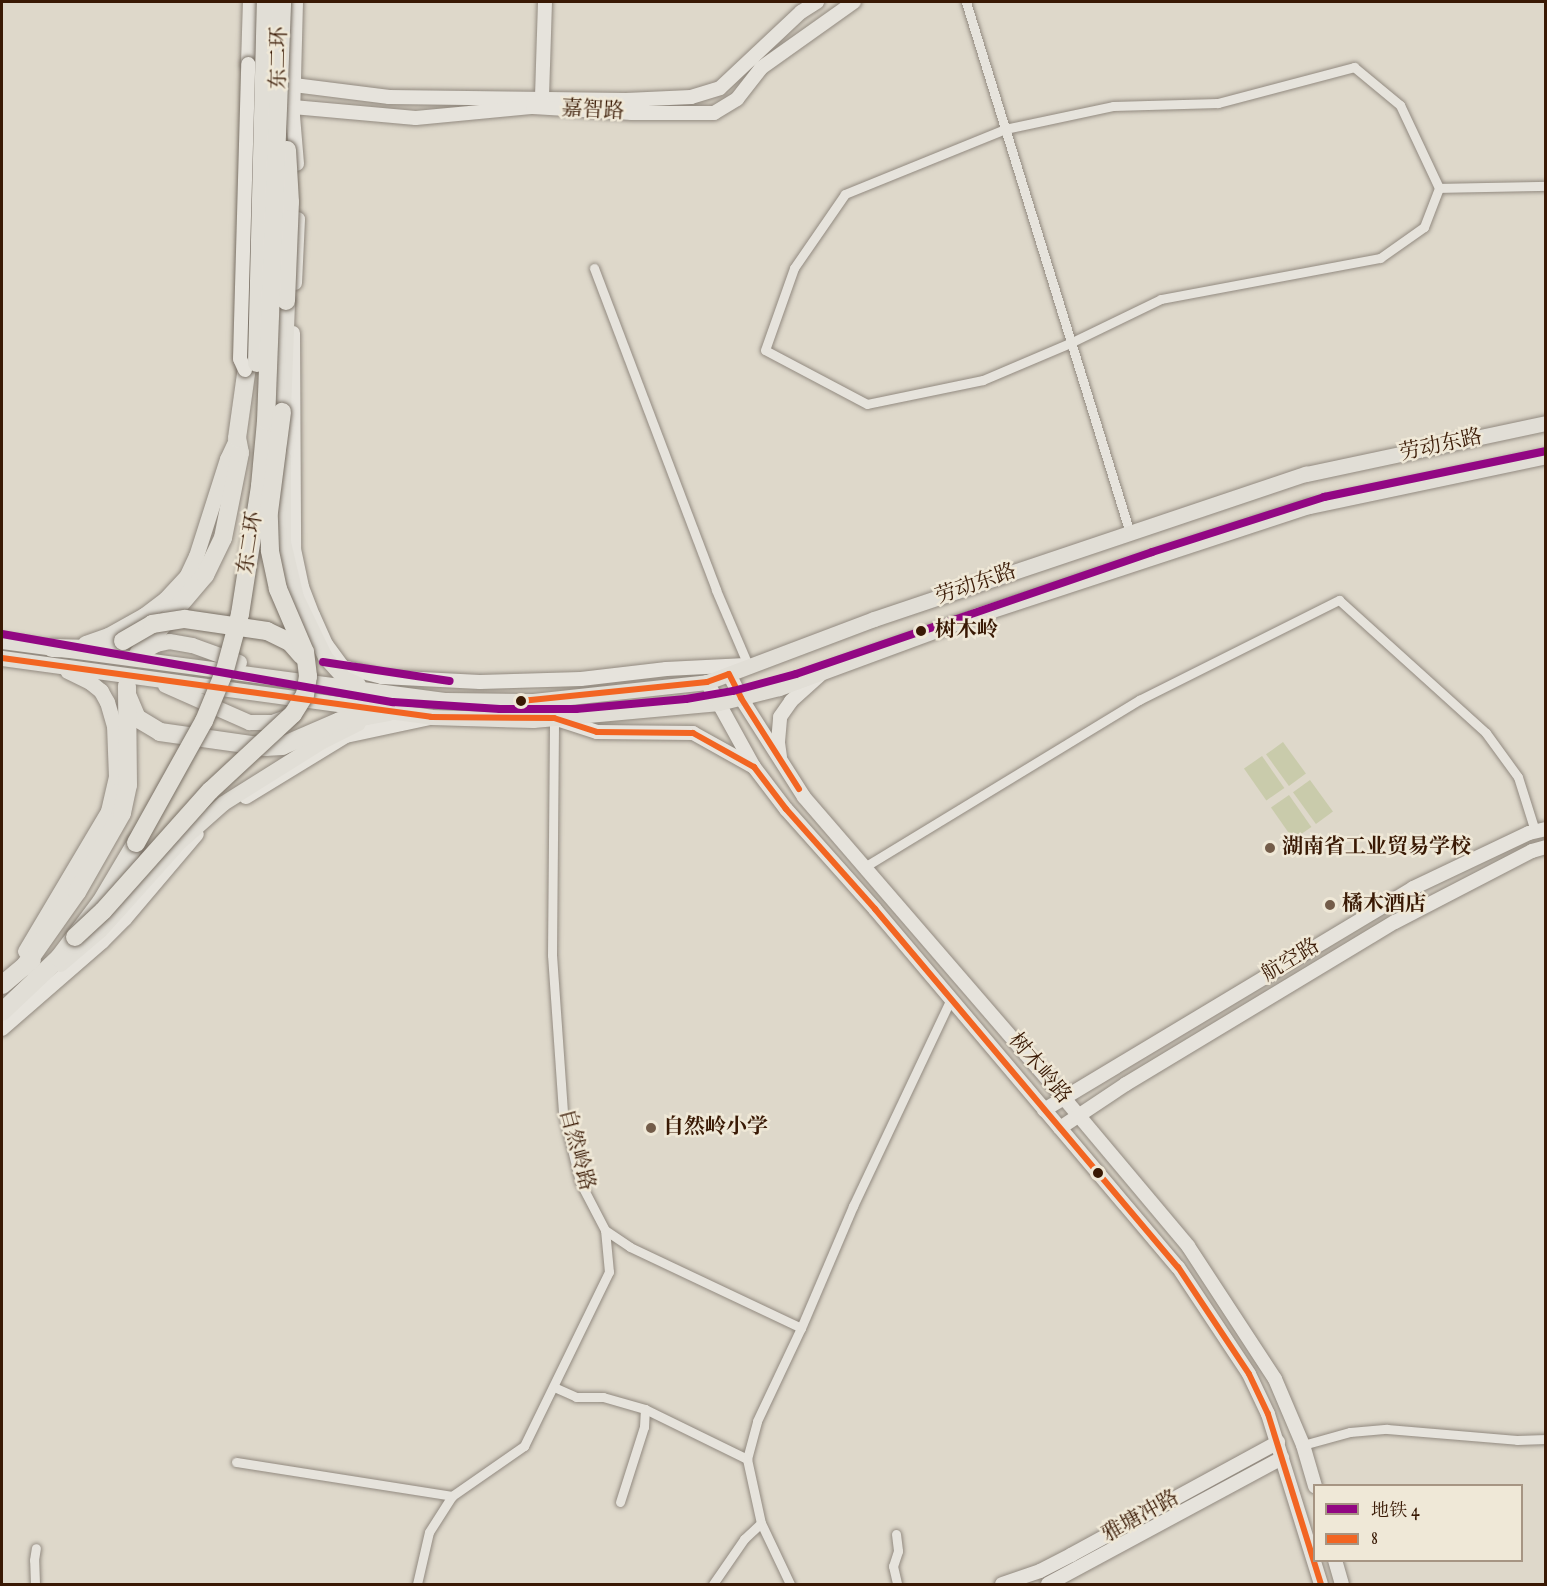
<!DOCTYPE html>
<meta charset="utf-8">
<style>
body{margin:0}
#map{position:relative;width:1547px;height:1586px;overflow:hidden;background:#ded8ca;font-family:"IM FELL English","Noto Serif SC",serif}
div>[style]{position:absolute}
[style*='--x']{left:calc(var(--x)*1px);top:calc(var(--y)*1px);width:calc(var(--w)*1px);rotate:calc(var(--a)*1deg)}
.green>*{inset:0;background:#c9cbab;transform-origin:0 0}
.roads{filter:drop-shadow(0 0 2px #928a80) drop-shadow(0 0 2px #928a80)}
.street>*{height:9px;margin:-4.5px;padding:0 4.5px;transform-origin:4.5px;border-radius:4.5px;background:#e6e3dc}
.secondary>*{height:14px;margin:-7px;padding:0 7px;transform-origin:7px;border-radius:7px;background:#e6e3dc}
.primary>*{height:15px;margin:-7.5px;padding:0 7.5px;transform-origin:7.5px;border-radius:7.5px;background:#e1ded6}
.highway>*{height:18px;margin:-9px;padding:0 9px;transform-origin:9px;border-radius:9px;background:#e1ded6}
.bridges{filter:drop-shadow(0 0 2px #7a7166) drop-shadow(0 0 2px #7a7166)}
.secondary-bridge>*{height:14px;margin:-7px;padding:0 7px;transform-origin:7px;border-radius:7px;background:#e6e3dc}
.highway-bridge>*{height:18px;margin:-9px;padding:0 9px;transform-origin:9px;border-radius:9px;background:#e1ded6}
.bus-1>*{height:6px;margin:-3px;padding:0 3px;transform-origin:3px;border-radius:3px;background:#f26522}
.metro-1>*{height:8px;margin:-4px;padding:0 4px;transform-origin:4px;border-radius:4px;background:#920783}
.dots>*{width:16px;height:16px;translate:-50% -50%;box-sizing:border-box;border:3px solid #efe8d7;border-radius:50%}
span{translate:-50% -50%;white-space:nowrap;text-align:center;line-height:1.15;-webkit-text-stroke:5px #efe8d7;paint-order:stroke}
.street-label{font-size:21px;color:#391904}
.stop-label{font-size:21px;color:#391904;font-weight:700}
.left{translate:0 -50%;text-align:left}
.poi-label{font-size:21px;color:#391904;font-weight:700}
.frame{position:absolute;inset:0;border:3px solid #391904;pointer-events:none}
.legend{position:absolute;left:1313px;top:1484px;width:210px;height:78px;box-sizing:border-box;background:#efe8d7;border:2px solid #a69583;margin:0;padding:8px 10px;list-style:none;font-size:18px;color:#391904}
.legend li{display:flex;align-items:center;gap:12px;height:30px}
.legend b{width:30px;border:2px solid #a69583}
</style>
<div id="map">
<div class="green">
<div style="left:1283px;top:742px;width:39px;height:21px;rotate:54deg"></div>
<div style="left:1262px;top:756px;width:39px;height:22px;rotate:55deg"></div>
<div style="left:1310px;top:780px;width:39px;height:21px;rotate:54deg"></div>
<div style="left:1289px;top:795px;width:39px;height:22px;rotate:55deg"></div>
</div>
<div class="roads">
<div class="street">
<div style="--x:966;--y:2;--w:556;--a:72.84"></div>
<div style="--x:1354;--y:67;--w:60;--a:39.6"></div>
<div style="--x:1400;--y:105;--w:92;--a:64.8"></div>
<div style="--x:1439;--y:188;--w:42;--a:111"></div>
<div style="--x:1424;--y:227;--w:54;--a:144.8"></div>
<div style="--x:1380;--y:258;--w:223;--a:169.4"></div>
<div style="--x:1161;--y:299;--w:101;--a:154.2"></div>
<div style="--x:1070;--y:343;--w:95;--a:157"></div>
<div style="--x:983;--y:380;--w:118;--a:168.3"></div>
<div style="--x:867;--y:404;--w:115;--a:-152.1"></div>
<div style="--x:765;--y:350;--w:87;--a:-70.5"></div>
<div style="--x:794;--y:268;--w:90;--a:-55.4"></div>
<div style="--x:845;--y:194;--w:173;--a:-22.1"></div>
<div style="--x:1005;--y:129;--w:110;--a:-12"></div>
<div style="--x:1113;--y:106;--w:105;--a:-1.6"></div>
<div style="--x:1218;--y:103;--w:141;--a:-14.8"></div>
<div style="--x:1439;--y:188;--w:107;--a:-1.1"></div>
<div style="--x:594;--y:268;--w:344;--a:69.2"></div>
<div style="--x:716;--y:590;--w:82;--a:66.9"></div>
<div style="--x:866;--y:866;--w:320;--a:-31.3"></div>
<div style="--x:1139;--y:700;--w:224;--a:-26.6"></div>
<div style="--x:1339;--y:600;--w:198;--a:42.1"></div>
<div style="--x:1486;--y:733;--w:54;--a:54"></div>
<div style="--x:1518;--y:777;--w:57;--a:72.5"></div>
<div style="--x:605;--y:1230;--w:30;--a:34"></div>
<div style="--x:630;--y:1247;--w:189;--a:25.3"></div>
<div style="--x:554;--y:1387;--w:24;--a:24"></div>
<div style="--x:576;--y:1397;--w:27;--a:0"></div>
<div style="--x:603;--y:1397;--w:44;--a:15.9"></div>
<div style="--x:645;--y:1409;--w:114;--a:26.1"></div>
<div style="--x:747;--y:1459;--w:66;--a:77.7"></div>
<div style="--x:761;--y:1523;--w:68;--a:64.6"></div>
<div style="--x:1303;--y:1445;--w:49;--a:-15.5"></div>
<div style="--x:1350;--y:1432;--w:37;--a:-5"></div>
<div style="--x:1387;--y:1429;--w:130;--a:4.8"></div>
<div style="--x:1517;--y:1440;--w:29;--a:-2"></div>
<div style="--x:747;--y:1459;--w:39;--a:-75"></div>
<div style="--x:757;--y:1421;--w:103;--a:-64.7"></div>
<div style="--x:801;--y:1328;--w:133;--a:-66.9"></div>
<div style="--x:853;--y:1206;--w:229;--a:-64.7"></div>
<div style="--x:236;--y:1462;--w:219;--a:8.9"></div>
<div style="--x:620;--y:1502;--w:79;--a:-72.3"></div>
<div style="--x:644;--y:1427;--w:18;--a:-87"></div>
<div style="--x:896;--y:1534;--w:17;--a:83"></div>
<div style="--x:898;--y:1551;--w:16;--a:108"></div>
<div style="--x:893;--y:1566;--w:18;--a:77"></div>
<div style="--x:35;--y:1584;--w:24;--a:-92"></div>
<div style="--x:34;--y:1560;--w:12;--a:-81"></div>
<div style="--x:417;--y:1584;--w:53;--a:-77"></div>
<div style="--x:429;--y:1532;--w:43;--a:-57.4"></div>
<div style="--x:452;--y:1496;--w:88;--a:-34.8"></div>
<div style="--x:524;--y:1446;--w:194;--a:-64"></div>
<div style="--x:609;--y:1272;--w:42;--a:-95.4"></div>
<div style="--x:605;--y:1230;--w:54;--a:-117.5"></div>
<div style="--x:580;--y:1182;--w:72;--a:-103.7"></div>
<div style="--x:563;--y:1112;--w:157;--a:-94"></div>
<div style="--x:552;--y:955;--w:237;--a:-89.5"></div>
<div style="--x:713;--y:1584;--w:55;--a:-55.4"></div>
<div style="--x:744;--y:1539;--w:23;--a:-43"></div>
</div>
<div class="secondary">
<div style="--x:296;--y:2;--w:114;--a:91.5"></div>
<div style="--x:293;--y:116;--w:48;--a:85.2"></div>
<div style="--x:248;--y:64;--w:62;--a:-88.2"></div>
<div style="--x:294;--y:85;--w:96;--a:7.2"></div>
<div style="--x:389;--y:97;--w:237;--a:0.7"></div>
<div style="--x:626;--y:100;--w:65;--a:-2.6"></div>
<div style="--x:691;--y:97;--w:30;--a:-17"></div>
<div style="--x:720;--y:88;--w:111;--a:-43.2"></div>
<div style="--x:801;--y:12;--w:19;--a:-32"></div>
<div style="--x:542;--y:97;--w:95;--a:-88.2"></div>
<div style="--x:293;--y:107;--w:123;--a:5.1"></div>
<div style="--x:416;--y:118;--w:118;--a:-5.4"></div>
<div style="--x:533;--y:107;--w:99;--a:3.5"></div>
<div style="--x:632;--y:113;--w:82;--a:0"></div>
<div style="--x:714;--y:113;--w:27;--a:-31"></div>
<div style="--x:737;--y:99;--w:39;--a:-52"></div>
<div style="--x:761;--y:68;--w:114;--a:-35.4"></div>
<div style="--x:295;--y:283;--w:64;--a:-87.3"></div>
<div style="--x:293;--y:333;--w:216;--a:89.7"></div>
<div style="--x:294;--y:549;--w:39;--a:78"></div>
<div style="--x:302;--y:587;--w:30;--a:69"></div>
<div style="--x:313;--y:615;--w:32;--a:66"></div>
<div style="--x:326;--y:644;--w:29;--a:54"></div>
<div style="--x:343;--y:667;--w:40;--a:14.4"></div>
<div style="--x:382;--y:677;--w:98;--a:2.9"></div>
<div style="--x:480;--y:682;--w:101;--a:-1.7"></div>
<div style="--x:581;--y:679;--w:86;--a:-6.7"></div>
<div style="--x:666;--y:669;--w:80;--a:-2.9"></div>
<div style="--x:729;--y:674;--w:27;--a:63"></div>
<div style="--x:741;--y:698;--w:117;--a:57.5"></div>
<div style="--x:804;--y:797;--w:398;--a:49.2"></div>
<div style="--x:1064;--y:1098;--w:193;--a:50"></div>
<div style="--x:1188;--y:1246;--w:159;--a:56.8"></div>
<div style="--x:1275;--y:1379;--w:72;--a:67"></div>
<div style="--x:1303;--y:1445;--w:43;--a:73.7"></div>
<div style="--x:707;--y:682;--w:97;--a:61.1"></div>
<div style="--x:754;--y:767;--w:53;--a:52.7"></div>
<div style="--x:786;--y:809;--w:134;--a:48.3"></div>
<div style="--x:875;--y:909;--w:469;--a:49.8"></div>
<div style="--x:1178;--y:1267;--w:128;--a:56.4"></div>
<div style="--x:1249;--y:1374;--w:44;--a:64.6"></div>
<div style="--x:1268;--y:1414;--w:178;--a:72.7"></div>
<div style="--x:557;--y:719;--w:42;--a:18"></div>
<div style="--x:597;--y:732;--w:96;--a:0.6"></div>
<div style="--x:693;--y:733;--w:70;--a:29.1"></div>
<div style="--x:780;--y:757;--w:15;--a:-98"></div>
<div style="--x:778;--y:742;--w:25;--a:-85"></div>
<div style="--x:780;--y:717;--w:19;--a:-55"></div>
<div style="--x:791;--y:701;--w:40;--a:-42"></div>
<div style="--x:246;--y:797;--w:117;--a:-31.4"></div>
<div style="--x:346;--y:736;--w:85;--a:-12.2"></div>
<div style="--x:2;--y:1029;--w:133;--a:-41"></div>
<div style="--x:102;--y:942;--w:33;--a:-45"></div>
<div style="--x:125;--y:919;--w:111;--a:-49.7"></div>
<div style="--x:1044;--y:1110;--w:431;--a:-31"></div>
<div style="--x:1413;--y:888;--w:128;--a:-25.4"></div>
<div style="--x:1529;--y:833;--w:17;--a:-13"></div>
<div style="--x:1060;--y:1128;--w:79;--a:-33.7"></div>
<div style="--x:1126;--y:1084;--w:314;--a:-31.1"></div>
<div style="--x:1395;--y:922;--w:154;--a:-27.4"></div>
<div style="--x:1532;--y:851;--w:15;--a:-16"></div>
<div style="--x:1335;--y:1560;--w:25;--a:74"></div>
<div style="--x:1002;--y:1584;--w:40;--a:-18.9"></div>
<div style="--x:1040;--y:1571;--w:35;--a:-27"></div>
<div style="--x:1071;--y:1555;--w:236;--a:-28.6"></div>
<div style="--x:1048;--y:1584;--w:266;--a:-28.3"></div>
</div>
<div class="primary">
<div style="--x:283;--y:457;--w:85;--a:90"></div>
<div style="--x:283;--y:542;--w:57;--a:76.7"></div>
<div style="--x:296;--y:597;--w:67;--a:64.2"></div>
<div style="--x:325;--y:657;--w:28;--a:48"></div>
<div style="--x:344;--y:678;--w:15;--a:23"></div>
<div style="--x:2;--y:641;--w:448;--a:7.6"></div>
<div style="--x:446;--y:700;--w:87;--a:0.7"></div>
<div style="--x:533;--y:701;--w:175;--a:-6.2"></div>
<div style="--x:707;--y:682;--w:178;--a:-20.7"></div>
<div style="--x:874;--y:619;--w:456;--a:-18.6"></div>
<div style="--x:1306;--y:474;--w:245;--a:-12"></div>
<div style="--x:85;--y:643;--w:24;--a:-19"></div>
<div style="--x:108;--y:635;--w:41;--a:-29.1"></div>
<div style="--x:144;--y:615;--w:26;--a:-37"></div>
<div style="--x:165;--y:599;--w:33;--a:-47"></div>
<div style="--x:187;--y:575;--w:21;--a:-65"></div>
<div style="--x:196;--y:556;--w:102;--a:-72.3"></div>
<div style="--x:227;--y:459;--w:23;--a:-65"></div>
<div style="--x:140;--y:653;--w:18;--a:-29"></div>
<div style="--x:156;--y:644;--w:13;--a:-13"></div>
<div style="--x:169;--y:641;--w:23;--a:10"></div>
<div style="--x:192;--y:645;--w:50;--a:19.9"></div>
<div style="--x:2;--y:658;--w:433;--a:7.8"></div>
<div style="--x:431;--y:717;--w:102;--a:1.7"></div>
<div style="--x:533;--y:720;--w:187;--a:-5.2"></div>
<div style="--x:719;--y:703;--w:62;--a:-14"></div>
<div style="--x:779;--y:688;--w:211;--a:-20.2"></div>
<div style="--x:977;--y:615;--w:349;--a:-18.2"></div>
<div style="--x:1309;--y:506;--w:242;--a:-11.9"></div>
<div style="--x:165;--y:685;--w:92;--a:23.8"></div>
<div style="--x:249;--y:722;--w:23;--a:0"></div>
<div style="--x:272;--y:722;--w:20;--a:-20"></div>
<div style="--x:25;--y:951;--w:163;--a:-59.3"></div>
<div style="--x:108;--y:811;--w:35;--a:-77"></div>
<div style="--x:116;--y:777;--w:51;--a:-92.2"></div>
<div style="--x:114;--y:726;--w:25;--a:-106"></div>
<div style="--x:107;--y:702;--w:13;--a:-119"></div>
<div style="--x:101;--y:691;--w:14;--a:-141"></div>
<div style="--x:90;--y:682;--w:25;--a:-154"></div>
<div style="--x:60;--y:964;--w:52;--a:-40.4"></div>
<div style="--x:100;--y:930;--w:117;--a:-48.1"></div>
<div style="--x:178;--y:843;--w:60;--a:-41.6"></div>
<div style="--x:223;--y:803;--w:117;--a:-32.1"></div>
<div style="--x:322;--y:741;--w:40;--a:-26.6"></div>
</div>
<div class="highway">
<div style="--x:282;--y:412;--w:111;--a:-87.9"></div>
<div style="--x:52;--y:648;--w:41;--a:1.4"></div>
<div style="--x:93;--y:649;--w:31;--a:-15"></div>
<div style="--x:138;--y:654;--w:104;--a:-49.7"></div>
<div style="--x:205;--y:575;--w:41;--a:-64.1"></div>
<div style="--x:223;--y:538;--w:87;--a:-78.7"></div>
<div style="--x:240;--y:453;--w:15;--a:-101"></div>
<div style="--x:237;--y:438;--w:86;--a:-82"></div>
<div style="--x:128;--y:697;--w:23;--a:67"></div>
<div style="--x:137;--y:718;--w:27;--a:31"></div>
<div style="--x:160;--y:732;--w:106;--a:8.1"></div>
<div style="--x:265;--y:747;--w:17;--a:-3"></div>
<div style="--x:282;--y:746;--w:63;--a:-23.3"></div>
<div style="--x:340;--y:721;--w:50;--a:-10.4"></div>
<div style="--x:24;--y:967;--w:92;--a:-54.8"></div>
<div style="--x:77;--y:892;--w:91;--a:-60.3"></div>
<div style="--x:122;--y:813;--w:29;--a:-78"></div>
<div style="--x:128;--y:785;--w:99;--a:-90.6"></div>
<div style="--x:2;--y:985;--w:39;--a:-40"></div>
<div style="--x:2;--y:1012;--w:79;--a:-43.5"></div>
<div style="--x:59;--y:958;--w:70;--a:-53.1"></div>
<div style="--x:101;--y:902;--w:69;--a:-59.3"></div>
</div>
</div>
<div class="bridges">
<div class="secondary-bridge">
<div style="--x:245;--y:370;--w:12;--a:-114"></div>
<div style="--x:240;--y:359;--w:295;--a:-88.4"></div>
</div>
<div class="highway-bridge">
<div style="--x:286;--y:301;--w:99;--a:-87.7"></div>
<div style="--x:290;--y:202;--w:52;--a:-93.3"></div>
<div style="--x:257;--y:363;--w:361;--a:-88.6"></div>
<div style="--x:123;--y:641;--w:34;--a:-30"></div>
<div style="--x:152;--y:624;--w:33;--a:-9"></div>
<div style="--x:185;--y:619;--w:83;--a:8.3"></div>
<div style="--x:267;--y:631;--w:25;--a:26"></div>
<div style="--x:290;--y:642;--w:18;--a:49"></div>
<div style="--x:136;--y:843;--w:140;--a:-60.9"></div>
<div style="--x:204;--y:721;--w:55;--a:-67.6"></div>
<div style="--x:225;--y:670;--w:58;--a:-75"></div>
<div style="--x:240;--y:614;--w:130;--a:-81.1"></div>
<div style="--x:260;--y:486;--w:65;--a:-84.7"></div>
<div style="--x:266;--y:421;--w:419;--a:-87.8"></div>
<div style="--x:75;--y:937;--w:38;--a:-43"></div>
<div style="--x:103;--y:911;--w:161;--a:-48.3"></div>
<div style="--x:210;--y:791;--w:113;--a:-42.9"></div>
<div style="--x:293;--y:714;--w:22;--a:-58"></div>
<div style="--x:305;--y:695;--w:19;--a:-81"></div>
<div style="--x:308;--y:676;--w:24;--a:-97"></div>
<div style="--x:305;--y:652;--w:69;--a:-113.2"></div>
<div style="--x:278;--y:589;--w:40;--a:-102"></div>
<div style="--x:270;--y:550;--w:38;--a:-92"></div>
<div style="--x:269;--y:512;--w:101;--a:-82.6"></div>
</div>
</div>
<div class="bus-1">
<div style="--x:2;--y:658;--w:433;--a:7.8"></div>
<div style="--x:431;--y:717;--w:123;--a:0.5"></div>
<div style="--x:554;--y:718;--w:45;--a:18"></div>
<div style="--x:597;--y:732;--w:96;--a:0.6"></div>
<div style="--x:693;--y:733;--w:70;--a:29.1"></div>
<div style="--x:754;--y:767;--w:53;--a:52.7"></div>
<div style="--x:786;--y:809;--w:134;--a:48.3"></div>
<div style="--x:875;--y:909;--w:469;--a:49.8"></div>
<div style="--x:1178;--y:1267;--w:128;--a:56.4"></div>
<div style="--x:1249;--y:1374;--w:44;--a:64.6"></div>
<div style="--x:1268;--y:1414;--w:178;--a:72.7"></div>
<div style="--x:521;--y:701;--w:187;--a:-5.8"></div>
<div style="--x:707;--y:682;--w:23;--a:-20"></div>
<div style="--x:729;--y:674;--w:27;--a:63"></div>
<div style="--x:741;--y:698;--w:108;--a:57.5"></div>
</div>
<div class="metro-1">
<div style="--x:2;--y:634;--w:397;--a:9.9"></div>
<div style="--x:393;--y:702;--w:107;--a:3.7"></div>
<div style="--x:500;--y:709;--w:76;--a:0"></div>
<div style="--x:576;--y:709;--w:110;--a:-5.2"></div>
<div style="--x:686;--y:699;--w:48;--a:-9.7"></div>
<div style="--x:733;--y:691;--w:65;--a:-15.1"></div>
<div style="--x:796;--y:674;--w:376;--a:-18.9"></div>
<div style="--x:1152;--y:552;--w:181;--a:-17.7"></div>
<div style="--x:1324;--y:497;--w:227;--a:-11.7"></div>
<div style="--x:323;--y:662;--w:128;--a:8.5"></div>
</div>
<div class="dots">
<div style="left:921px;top:631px;background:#391904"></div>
<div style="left:521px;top:701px;background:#391904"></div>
<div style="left:1270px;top:848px;background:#735c49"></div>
<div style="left:1330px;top:905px;background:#735c49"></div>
<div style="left:651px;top:1128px;background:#735c49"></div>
<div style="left:1098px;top:1173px;background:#391904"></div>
</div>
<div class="street-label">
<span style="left:280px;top:58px;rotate:-89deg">东二环</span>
<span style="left:593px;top:111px;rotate:3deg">嘉智路</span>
<span style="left:1441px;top:446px;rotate:-12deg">劳动东路</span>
<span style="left:251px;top:543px;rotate:-81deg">东二环</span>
<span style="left:976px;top:585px;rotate:-19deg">劳动东路</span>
<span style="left:1291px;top:961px;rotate:-31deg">航空路</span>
<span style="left:1039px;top:1069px;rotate:50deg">树木岭路</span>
<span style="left:576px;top:1150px;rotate:75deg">自然岭路</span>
<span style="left:1141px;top:1517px;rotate:-29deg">雅塘冲路</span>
</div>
<div class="stop-label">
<span class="left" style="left:935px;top:631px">树木岭</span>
</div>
<div class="poi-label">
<span class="left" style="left:1282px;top:848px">湖南省工业贸易学校</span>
<span class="left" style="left:1342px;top:905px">橘木酒店</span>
<span class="left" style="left:663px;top:1128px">自然岭小学</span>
</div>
<div class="frame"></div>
<ul class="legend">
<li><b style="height:8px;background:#920783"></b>地铁 4</li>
<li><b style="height:8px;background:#f26522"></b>8</li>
</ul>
</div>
